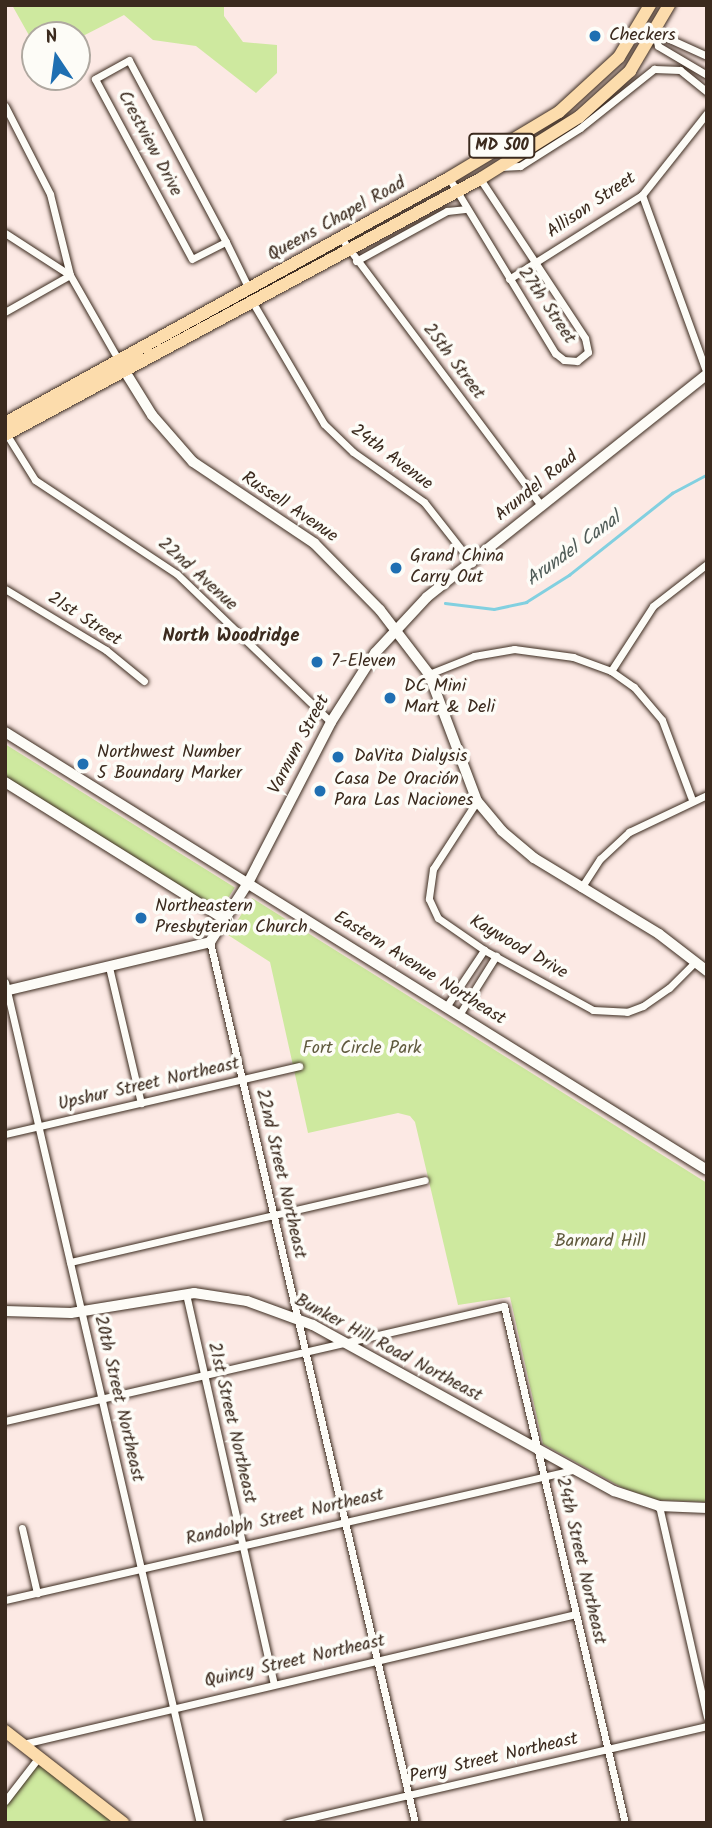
<!DOCTYPE html>
<meta charset="utf-8">
<style>
body{margin:0}
#map{position:relative;width:712px;height:1828px;overflow:hidden;background:#fce9e4;font-family:Kalam,sans-serif}
div>[style]{position:absolute}
[style*='--x']{left:calc(var(--x)*1px);top:calc(var(--y)*1px);width:calc(var(--w)*1px);rotate:calc(var(--a)*1deg)}
.green>*{inset:0;background:#cee99f;transform-origin:0 0}
.stream>*{height:2.5px;margin:-1.25px;padding:0 1.25px;transform-origin:1.25px;border-radius:1.25px;background:#82d0e0}
.roads{filter:drop-shadow(0 0 2px #3b2a1e) drop-shadow(0 0 2px #3b2a1e)}
.street>*{height:7px;margin:-3.5px;padding:0 3.5px;transform-origin:3.5px;border-radius:3.5px;background:#fdfcf7}
.secondary>*{height:10px;margin:-5px;padding:0 5px;transform-origin:5px;border-radius:5px;background:#fdfcf7}
.primary>*{height:12px;margin:-6px;padding:0 6px;transform-origin:6px;border-radius:6px;background:#fcdcac}
.dots>*{width:19px;height:19px;translate:-50% -50%;box-sizing:border-box;border:4px solid #fdfcf7;border-radius:50%}
span{translate:-50% -50%;white-space:nowrap;text-align:center;line-height:1.15;-webkit-text-stroke:7px #fdfcf7;paint-order:stroke}
.shield-label span{padding:2px 5px;background:#fdfcf7;border:2px solid;border-radius:5px;-webkit-text-stroke-width:0}
.shield-label{font-size:16px;color:#3b2a1e;font-weight:700}
.poi-label{font-size:18px;color:#3b2a1e}
.left{translate:0 -50%;text-align:left}
.street-label{font-size:18px;color:#3b2a1e}
.park-label{font-size:18px;color:#605a3e}
.water-label{font-size:19px;color:#505c58;font-style:italic}
.neighbourhood-label{font-size:19px;color:#3b2a1e;font-weight:700}
.frame{position:absolute;inset:0;border:7px solid #3b2a1e;pointer-events:none}
.north{position:absolute;left:21px;top:21px;width:70px;height:70px;box-sizing:border-box;background:#fdfcf7;border:2px solid #afa8a0;border-radius:50%;rotate:347deg;font-size:19px;font-weight:700;line-height:28px;text-align:center;color:#3b2a1e}
.north::after{content:'';display:block;margin:auto;width:24px;height:32px;background:#1f6fb2;clip-path:polygon(50% 0,100% 100%,50% 72%,0 100%)}
</style>
<div id="map">
<div class="green">
<div style="clip-path:polygon(12px 5px,224px 5px,224px 16px,243px 42px,277px 45px,277px 73px,256px 93px,196px 46px,153px 40px,124px 15px,77px 39px,77px 35px,35px 35px,35px 46px)"></div>
<div style="left:5px;top:744px;width:271px;height:32px;rotate:32deg"></div>
<div style="clip-path:polygon(252px 898px,707px 1183px,707px 1502px,658px 1500px,623px 1488px,543px 1444px,510px 1297px,458px 1305px,415px 1122px,410px 1116px,398px 1113px,308px 1133px,270px 962px,228px 935px)"></div>
<div style="clip-path:polygon(39px 1757px,124px 1823px,5px 1823px,5px 1800px)"></div>
</div>
<div class="stream">
<div style="--x:445;--y:603;--w:49;--a:7"></div>
<div style="--x:494;--y:609;--w:33;--a:-12"></div>
<div style="--x:526;--y:602;--w:51;--a:-32.1"></div>
<div style="--x:569;--y:575;--w:132;--a:-38.5"></div>
<div style="--x:672;--y:493;--w:40;--a:-28"></div>
</div>
<div class="roads">
<div class="street">
<div style="--x:641;--y:26;--w:72;--a:24.4"></div>
<div style="--x:655;--y:33;--w:13;--a:77"></div>
<div style="--x:658;--y:46;--w:57;--a:30.6"></div>
<div style="--x:5;--y:106;--w:99;--a:62.9"></div>
<div style="--x:50;--y:194;--w:83;--a:76.1"></div>
<div style="--x:70;--y:275;--w:99;--a:60.3"></div>
<div style="--x:500;--y:167;--w:20;--a:-3"></div>
<div style="--x:520;--y:166;--w:71;--a:-32.3"></div>
<div style="--x:580;--y:128;--w:95;--a:-38.6"></div>
<div style="--x:654;--y:69;--w:26;--a:2"></div>
<div style="--x:680;--y:70;--w:35;--a:39"></div>
<div style="--x:449;--y:178;--w:205;--a:58.8"></div>
<div style="--x:555;--y:353;--w:11;--a:38"></div>
<div style="--x:564;--y:360;--w:13;--a:4"></div>
<div style="--x:577;--y:361;--w:14;--a:-39"></div>
<div style="--x:588;--y:352;--w:14;--a:-102"></div>
<div style="--x:585;--y:338;--w:191;--a:-123.4"></div>
<div style="--x:642;--y:195;--w:190;--a:70"></div>
<div style="--x:5;--y:233;--w:77;--a:32.9"></div>
<div style="--x:70;--y:275;--w:75;--a:150.4"></div>
<div style="--x:341;--y:238;--w:334;--a:53.2"></div>
<div style="--x:226;--y:242;--w:206;--a:-118.1"></div>
<div style="--x:129;--y:60;--w:39;--a:151"></div>
<div style="--x:95;--y:79;--w:204;--a:61.7"></div>
<div style="--x:192;--y:259;--w:38;--a:-27"></div>
<div style="--x:226;--y:242;--w:52;--a:63.9"></div>
<div style="--x:356;--y:261;--w:104;--a:-28.8"></div>
<div style="--x:447;--y:211;--w:18;--a:-6"></div>
<div style="--x:509;--y:279;--w:157;--a:-32.3"></div>
<div style="--x:642;--y:195;--w:105;--a:-51.6"></div>
<div style="--x:253;--y:303;--w:140;--a:59.6"></div>
<div style="--x:324;--y:424;--w:40;--a:44"></div>
<div style="--x:353;--y:452;--w:87;--a:35.2"></div>
<div style="--x:424;--y:502;--w:78;--a:51.8"></div>
<div style="--x:7;--y:435;--w:53;--a:58.1"></div>
<div style="--x:35;--y:480;--w:170;--a:33.5"></div>
<div style="--x:177;--y:574;--w:214;--a:43.9"></div>
<div style="--x:5;--y:589;--w:118;--a:31.1"></div>
<div style="--x:106;--y:650;--w:49;--a:39.2"></div>
<div style="--x:611;--y:671;--w:77;--a:-57.1"></div>
<div style="--x:653;--y:606;--w:68;--a:-37.9"></div>
<div style="--x:429;--y:674;--w:48;--a:-21.8"></div>
<div style="--x:474;--y:656;--w:41;--a:-9.9"></div>
<div style="--x:514;--y:649;--w:60;--a:7.7"></div>
<div style="--x:573;--y:657;--w:40;--a:20.2"></div>
<div style="--x:611;--y:671;--w:28;--a:35"></div>
<div style="--x:634;--y:687;--w:43;--a:49.7"></div>
<div style="--x:662;--y:720;--w:85;--a:69.4"></div>
<div style="--x:477;--y:801;--w:81;--a:122.9"></div>
<div style="--x:433;--y:869;--w:30;--a:98"></div>
<div style="--x:429;--y:899;--w:21;--a:65"></div>
<div style="--x:438;--y:918;--w:56;--a:34.8"></div>
<div style="--x:484;--y:950;--w:124;--a:28.8"></div>
<div style="--x:593;--y:1010;--w:34;--a:3"></div>
<div style="--x:627;--y:1012;--w:17;--a:-21"></div>
<div style="--x:643;--y:1006;--w:32;--a:-35"></div>
<div style="--x:669;--y:988;--w:38;--a:-45"></div>
<div style="--x:581;--y:888;--w:35;--a:-57"></div>
<div style="--x:600;--y:859;--w:40;--a:-43"></div>
<div style="--x:629;--y:832;--w:86;--a:-25.4"></div>
<div style="--x:210;--y:942;--w:905;--a:76.9"></div>
<div style="--x:109;--y:967;--w:140;--a:76.8"></div>
<div style="--x:5;--y:982;--w:863;--a:76.95"></div>
<div style="--x:446;--y:1007;--w:69;--a:-56.3"></div>
<div style="--x:459;--y:1015;--w:70;--a:-57.9"></div>
<div style="--x:5;--y:1134;--w:302;--a:-13"></div>
<div style="--x:70;--y:1262;--w:364;--a:-13"></div>
<div style="--x:186;--y:1294;--w:399;--a:77.3"></div>
<div style="--x:5;--y:1421;--w:512;--a:-12.98"></div>
<div style="--x:504;--y:1306;--w:531;--a:76.83"></div>
<div style="--x:659;--y:1506;--w:216;--a:77.2"></div>
<div style="--x:22;--y:1528;--w:67;--a:77"></div>
<div style="--x:5;--y:1600;--w:583;--a:-12.89"></div>
<div style="--x:23;--y:1744;--w:568;--a:-13.23"></div>
<div style="--x:5;--y:1801;--w:56;--a:-52.3"></div>
<div style="--x:287;--y:1823;--w:431;--a:-13"></div>
</div>
<div class="secondary">
<div style="--x:121;--y:365;--w:59;--a:58.2"></div>
<div style="--x:152;--y:415;--w:62;--a:48.9"></div>
<div style="--x:193;--y:462;--w:146;--a:33.8"></div>
<div style="--x:314;--y:543;--w:94;--a:45.4"></div>
<div style="--x:380;--y:610;--w:81;--a:52.6"></div>
<div style="--x:429;--y:674;--w:136;--a:69.3"></div>
<div style="--x:477;--y:801;--w:39;--a:50"></div>
<div style="--x:502;--y:831;--w:42;--a:40.2"></div>
<div style="--x:534;--y:858;--w:146;--a:31.3"></div>
<div style="--x:659;--y:934;--w:61;--a:37.6"></div>
<div style="--x:5;--y:732;--w:827;--a:31.96"></div>
<div style="--x:5;--y:782;--w:261;--a:32"></div>
<div style="--x:5;--y:991;--w:211;--a:-13.4"></div>
<div style="--x:210;--y:942;--w:70;--a:-57.2"></div>
<div style="--x:248;--y:883;--w:181;--a:-62.7"></div>
<div style="--x:331;--y:722;--w:82;--a:-57.5"></div>
<div style="--x:375;--y:653;--w:76;--a:-47.1"></div>
<div style="--x:427;--y:597;--w:358;--a:-38.5"></div>
<div style="--x:5;--y:1311;--w:66;--a:1.7"></div>
<div style="--x:71;--y:1313;--w:125;--a:-9.2"></div>
<div style="--x:194;--y:1293;--w:54;--a:8.6"></div>
<div style="--x:247;--y:1301;--w:70;--a:20"></div>
<div style="--x:313;--y:1325;--w:344;--a:28.9"></div>
<div style="--x:614;--y:1491;--w:47;--a:18.4"></div>
<div style="--x:659;--y:1506;--w:48;--a:2.4"></div>
</div>
<div class="primary">
<div style="--x:5;--y:423;--w:507;--a:-28.89"></div>
<div style="--x:449;--y:178;--w:128;--a:-31"></div>
<div style="--x:559;--y:112;--w:81;--a:-42.5"></div>
<div style="--x:619;--y:57;--w:61;--a:-59.2"></div>
<div style="--x:5;--y:435;--w:540;--a:-28.32"></div>
<div style="--x:480;--y:179;--w:117;--a:-32.1"></div>
<div style="--x:579;--y:117;--w:69;--a:-42"></div>
<div style="--x:630;--y:71;--w:77;--a:-59.4"></div>
<div style="--x:5;--y:1731;--w:150;--a:37.9"></div>
</div>
</div>
<div class="dots">
<div style="left:595px;top:36px;background:#1f6fb2"></div>
<div style="left:396px;top:568px;background:#1f6fb2"></div>
<div style="left:317px;top:662px;background:#1f6fb2"></div>
<div style="left:390px;top:698px;background:#1f6fb2"></div>
<div style="left:338px;top:757px;background:#1f6fb2"></div>
<div style="left:83px;top:764px;background:#1f6fb2"></div>
<div style="left:320px;top:791px;background:#1f6fb2"></div>
<div style="left:141px;top:918px;background:#1f6fb2"></div>
</div>
<div class="shield-label">
<span style="left:502px;top:146px">MD 500</span>
</div>
<div class="poi-label">
<span class="left" style="left:609px;top:36px">Checkers</span>
<span class="left" style="left:410px;top:568px">Grand China<br>Carry Out</span>
<span class="left" style="left:331px;top:662px">7-Eleven</span>
<span class="left" style="left:404px;top:698px">DC Mini<br>Mart &amp; Deli</span>
<span class="left" style="left:97px;top:764px">Northwest Number<br>5 Boundary Marker</span>
<span class="left" style="left:354px;top:757px">DaVita Dialysis</span>
<span class="left" style="left:334px;top:791px">Casa De Oración<br>Para Las Naciones</span>
<span class="left" style="left:155px;top:918px">Northeastern<br>Presbyterian Church</span>
</div>
<div class="street-label">
<span style="left:149px;top:144px;rotate:62deg">Crestview Drive</span>
<span style="left:592px;top:206px;rotate:-34deg">Allison Street</span>
<span style="left:337px;top:220px;rotate:-29deg">Queens Chapel Road</span>
<span style="left:546px;top:306px;rotate:56deg">27th Street</span>
<span style="left:453px;top:362px;rotate:53deg">25th Street</span>
<span style="left:391px;top:458px;rotate:37deg">24th Avenue</span>
<span style="left:537px;top:487px;rotate:-39deg">Arundel Road</span>
<span style="left:289px;top:508px;rotate:34deg">Russell Avenue</span>
<span style="left:197px;top:575px;rotate:42deg">22nd Avenue</span>
<span style="left:84px;top:620px;rotate:33deg">21st Street</span>
<span style="left:300px;top:745px;rotate:-62deg">Varnum Street</span>
<span style="left:518px;top:948px;rotate:30deg">Kaywood Drive</span>
<span style="left:419px;top:969px;rotate:32deg">Eastern Avenue Northeast</span>
<span style="left:149px;top:1085px;rotate:-13deg">Upshur Street Northeast</span>
<span style="left:280px;top:1174px;rotate:77deg">22nd Street Northeast</span>
<span style="left:388px;top:1349px;rotate:28deg">Bunker Hill Road Northeast</span>
<span style="left:118px;top:1399px;rotate:77deg">20th Street Northeast</span>
<span style="left:231px;top:1423px;rotate:77deg">21st Street Northeast</span>
<span style="left:285px;top:1518px;rotate:-13deg">Randolph Street Northeast</span>
<span style="left:580px;top:1561px;rotate:77deg">24th Street Northeast</span>
<span style="left:295px;top:1662px;rotate:-13deg">Quincy Street Northeast</span>
<span style="left:494px;top:1759px;rotate:-13deg">Perry Street Northeast</span>
</div>
<div class="park-label">
<span style="left:362px;top:1049px">Fort Circle Park</span>
<span style="left:600px;top:1242px">Barnard Hill</span>
</div>
<div class="water-label">
<span style="left:574px;top:550px;rotate:-36deg">Arundel Canal</span>
</div>
<div class="neighbourhood-label">
<span style="left:231px;top:637px">North Woodridge</span>
</div>
<div class="frame"></div>
<div class="north">N</div>
</div>
